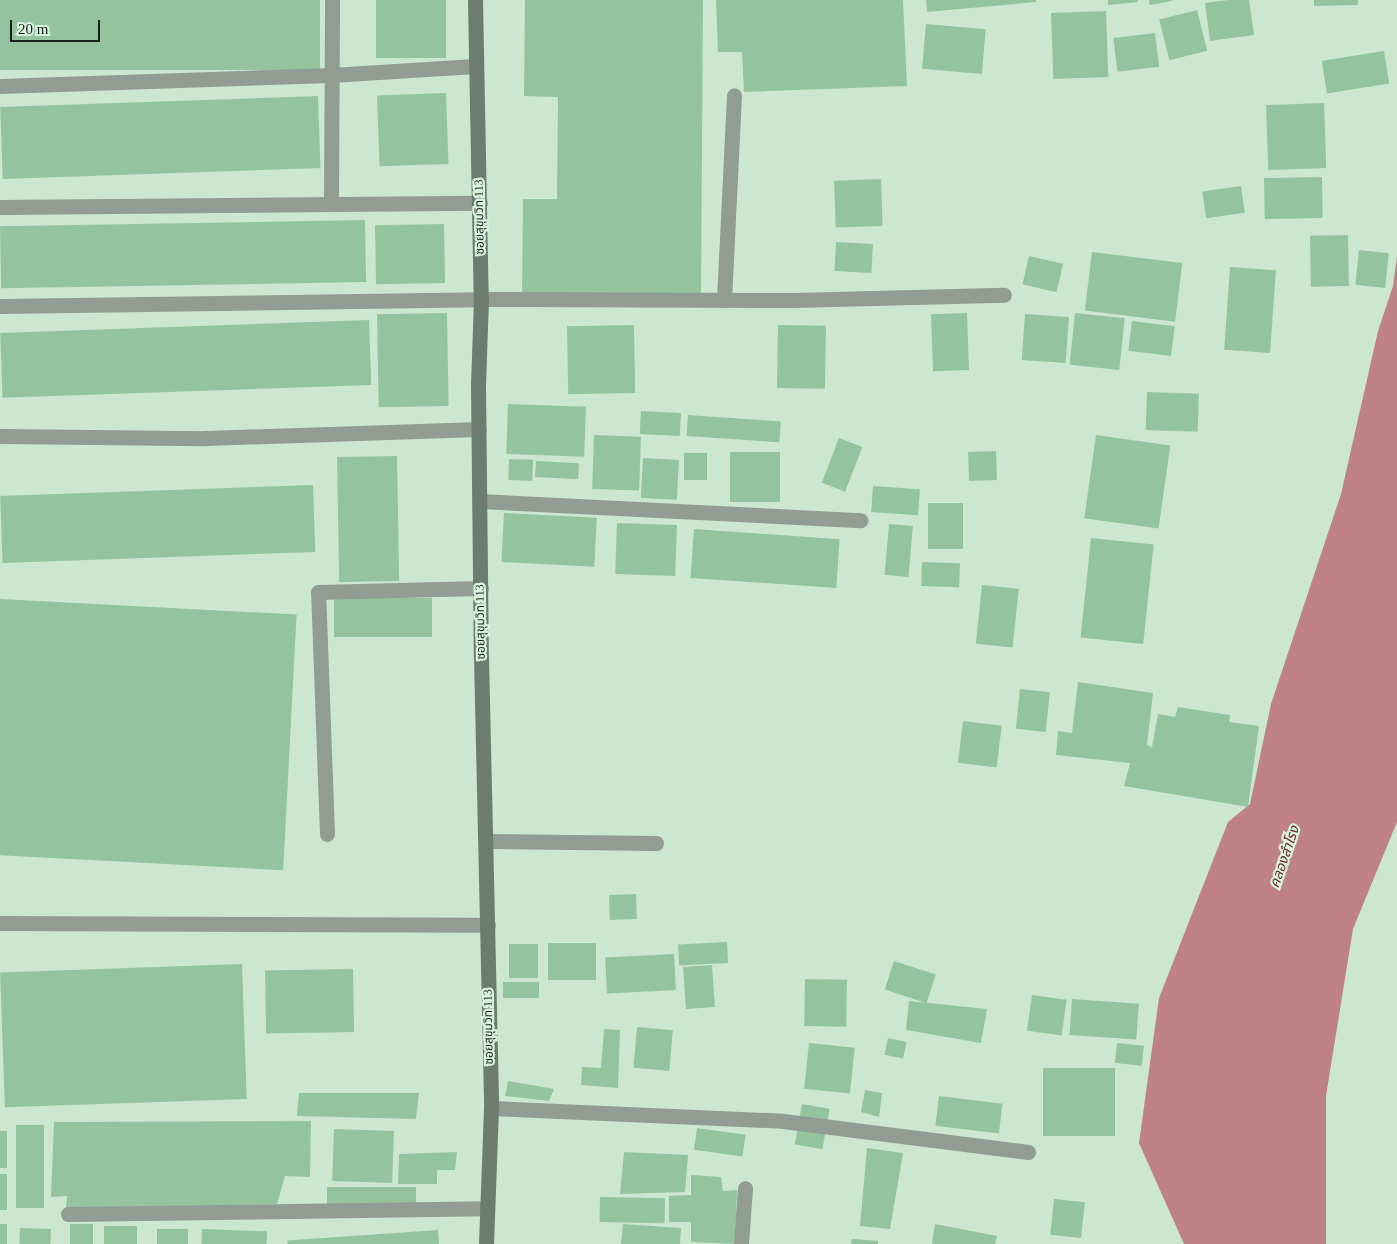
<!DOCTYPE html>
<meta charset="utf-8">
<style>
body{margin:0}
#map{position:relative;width:1397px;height:1244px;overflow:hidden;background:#cce7d0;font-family:"Times New Roman","Noto Sans Thai",serif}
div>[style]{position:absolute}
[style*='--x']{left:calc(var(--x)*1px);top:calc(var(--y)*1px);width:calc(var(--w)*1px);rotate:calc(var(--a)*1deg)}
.water>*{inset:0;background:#bf8284}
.building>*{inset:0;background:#94c49d;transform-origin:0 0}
.lane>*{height:15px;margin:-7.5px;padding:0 7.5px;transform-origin:7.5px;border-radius:7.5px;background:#919c93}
.street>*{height:15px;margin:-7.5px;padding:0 7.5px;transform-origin:7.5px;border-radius:7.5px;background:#919c93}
.secondary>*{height:15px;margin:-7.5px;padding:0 7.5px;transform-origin:7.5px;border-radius:7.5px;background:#6c7c6e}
span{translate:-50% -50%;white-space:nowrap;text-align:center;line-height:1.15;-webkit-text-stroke:4.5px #d9f4de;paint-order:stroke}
.street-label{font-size:12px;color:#172119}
.water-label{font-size:14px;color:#6c222b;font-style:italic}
.scale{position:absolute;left:10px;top:20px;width:90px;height:22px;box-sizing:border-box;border:2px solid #172119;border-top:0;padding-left:6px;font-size:15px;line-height:18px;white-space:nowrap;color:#172119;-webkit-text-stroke:4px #d9f4de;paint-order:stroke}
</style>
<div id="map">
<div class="water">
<div style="clip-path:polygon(1397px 256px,1397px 822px,1353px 929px,1326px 1096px,1326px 1244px,1184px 1244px,1139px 1143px,1159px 998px,1228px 822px,1250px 804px,1271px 704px,1341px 494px,1378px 331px,1393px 286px)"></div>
</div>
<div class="building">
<div style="left:0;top:0;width:320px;height:70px"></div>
<div style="left:376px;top:0;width:70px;height:58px"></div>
<div style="clip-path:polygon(525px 0,703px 0,701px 297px,522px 295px,523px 199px,557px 199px,558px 97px,524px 96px)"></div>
<div style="clip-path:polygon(716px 0,903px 0,907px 86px,744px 92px,742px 52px,718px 52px)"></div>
<div style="clip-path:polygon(926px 0,1036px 0,1036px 2px,927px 12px)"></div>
<div style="clip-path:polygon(1108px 0,1138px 0,1138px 2px,1108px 5px)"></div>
<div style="clip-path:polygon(1149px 0,1172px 0,1172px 1px,1150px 5px)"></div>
<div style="clip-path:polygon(1228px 0,1249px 0,1254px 35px,1210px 41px,1205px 3px)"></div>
<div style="clip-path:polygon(1314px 0,1358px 0,1358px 5px,1314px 6px)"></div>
<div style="left:1197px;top:10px;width:42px;height:39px;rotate:76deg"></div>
<div style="left:1106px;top:11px;width:66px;height:55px;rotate:88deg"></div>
<div style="left:926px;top:24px;width:60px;height:45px;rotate:5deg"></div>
<div style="left:1155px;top:33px;width:34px;height:42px;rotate:83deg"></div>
<div style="left:1384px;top:51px;width:33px;height:63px;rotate:81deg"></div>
<div style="left:446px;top:93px;width:71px;height:69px;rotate:88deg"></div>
<div style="left:318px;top:96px;width:72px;height:318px;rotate:88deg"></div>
<div style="left:1324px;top:103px;width:65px;height:58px;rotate:88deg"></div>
<div style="left:1322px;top:177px;width:41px;height:58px;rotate:89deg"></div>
<div style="left:881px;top:179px;width:47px;height:47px;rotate:88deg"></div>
<div style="left:1241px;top:186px;width:27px;height:39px;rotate:82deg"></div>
<div style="left:365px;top:220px;width:62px;height:365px;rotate:89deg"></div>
<div style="left:444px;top:224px;width:59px;height:69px;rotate:89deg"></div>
<div style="left:1348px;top:235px;width:51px;height:38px;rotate:89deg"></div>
<div style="left:836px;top:242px;width:37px;height:29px;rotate:3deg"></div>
<div style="left:1359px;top:250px;width:30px;height:35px;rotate:6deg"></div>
<div style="left:1092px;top:252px;width:91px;height:59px;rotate:7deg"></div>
<div style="left:1029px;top:256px;width:35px;height:29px;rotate:13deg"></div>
<div style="left:1230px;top:267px;width:46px;height:83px;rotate:4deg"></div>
<div style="left:447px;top:313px;width:93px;height:70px;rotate:89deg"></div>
<div style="left:967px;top:313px;width:57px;height:36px;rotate:88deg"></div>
<div style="left:1075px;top:313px;width:50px;height:52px;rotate:6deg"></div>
<div style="left:1025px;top:314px;width:44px;height:46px;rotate:4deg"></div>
<div style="left:369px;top:320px;width:65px;height:369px;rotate:88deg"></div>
<div style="left:1132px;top:321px;width:43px;height:30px;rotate:7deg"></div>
<div style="left:634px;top:325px;width:68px;height:67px;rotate:89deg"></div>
<div style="left:778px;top:325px;width:48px;height:63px;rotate:1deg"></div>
<div style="left:1147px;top:392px;width:52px;height:38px;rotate:2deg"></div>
<div style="left:508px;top:404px;width:78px;height:50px;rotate:2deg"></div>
<div style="left:641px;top:411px;width:40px;height:23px;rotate:3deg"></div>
<div style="left:688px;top:415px;width:93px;height:21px;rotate:4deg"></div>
<div style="left:594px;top:435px;width:47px;height:54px;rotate:2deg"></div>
<div style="left:1096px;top:435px;width:75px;height:84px;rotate:8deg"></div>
<div style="left:839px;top:438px;width:25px;height:48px;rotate:21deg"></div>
<div style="left:996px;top:451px;width:29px;height:28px;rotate:88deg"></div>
<div style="left:730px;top:452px;width:50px;height:50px"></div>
<div style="left:684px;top:453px;width:23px;height:27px"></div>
<div style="left:397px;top:456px;width:125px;height:60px;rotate:89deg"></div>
<div style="left:643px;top:458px;width:36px;height:40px;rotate:3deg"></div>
<div style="left:509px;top:459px;width:24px;height:21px;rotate:2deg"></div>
<div style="left:536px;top:461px;width:43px;height:16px;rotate:3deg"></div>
<div style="left:313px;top:485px;width:67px;height:313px;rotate:88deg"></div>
<div style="left:873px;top:486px;width:47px;height:26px;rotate:4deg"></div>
<div style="left:928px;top:503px;width:35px;height:46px"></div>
<div style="left:504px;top:513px;width:93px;height:49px;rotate:3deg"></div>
<div style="left:617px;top:523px;width:60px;height:51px;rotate:2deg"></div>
<div style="left:889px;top:524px;width:24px;height:51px;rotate:5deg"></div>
<div style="left:694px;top:529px;width:146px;height:49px;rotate:4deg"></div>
<div style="left:1091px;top:538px;width:63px;height:100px;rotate:6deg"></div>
<div style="left:922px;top:562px;width:38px;height:24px;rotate:2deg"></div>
<div style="left:982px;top:585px;width:37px;height:59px;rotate:6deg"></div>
<div style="left:432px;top:598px;width:39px;height:98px;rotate:90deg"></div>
<div style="left:0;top:599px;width:297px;height:256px;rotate:3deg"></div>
<div style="clip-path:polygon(1078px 682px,1153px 693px,1147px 745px,1152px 747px,1158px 714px,1175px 717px,1178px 707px,1230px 715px,1229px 722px,1259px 726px,1248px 807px,1124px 786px,1130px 763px,1056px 755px,1058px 731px,1072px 733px)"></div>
<div style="left:1020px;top:689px;width:30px;height:40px;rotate:6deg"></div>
<div style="left:963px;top:721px;width:39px;height:42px;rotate:7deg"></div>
<div style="left:636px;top:894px;width:25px;height:27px;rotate:88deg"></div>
<div style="left:727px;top:942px;width:21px;height:49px;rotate:87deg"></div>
<div style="left:548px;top:943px;width:48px;height:37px"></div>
<div style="left:509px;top:944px;width:29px;height:34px"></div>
<div style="left:674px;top:954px;width:36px;height:69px;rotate:87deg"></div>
<div style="left:894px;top:961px;width:44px;height:30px;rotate:18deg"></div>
<div style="left:242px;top:964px;width:135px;height:242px;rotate:88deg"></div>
<div style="left:712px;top:965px;width:42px;height:29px;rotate:86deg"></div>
<div style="left:353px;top:969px;width:63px;height:88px;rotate:89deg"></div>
<div style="left:805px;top:979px;width:42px;height:47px;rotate:1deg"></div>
<div style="left:539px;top:982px;width:16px;height:36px;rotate:90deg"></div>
<div style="left:1032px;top:995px;width:35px;height:36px;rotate:8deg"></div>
<div style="left:1072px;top:999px;width:67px;height:36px;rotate:4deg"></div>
<div style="clip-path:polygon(909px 1001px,987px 1009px,981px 1043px,906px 1030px)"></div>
<div style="left:637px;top:1027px;width:36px;height:41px;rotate:5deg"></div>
<div style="clip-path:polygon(604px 1029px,620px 1030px,618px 1088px,581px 1085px,582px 1067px,601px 1068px)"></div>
<div style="left:888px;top:1038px;width:19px;height:17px;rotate:12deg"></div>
<div style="left:809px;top:1043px;width:46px;height:46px;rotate:6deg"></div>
<div style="left:1117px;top:1043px;width:27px;height:20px;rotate:6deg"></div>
<div style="left:1043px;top:1068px;width:72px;height:68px"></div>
<div style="clip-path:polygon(508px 1081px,554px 1089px,549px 1101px,505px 1096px)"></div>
<div style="clip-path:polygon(865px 1090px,882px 1093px,879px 1117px,861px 1112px)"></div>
<div style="clip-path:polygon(299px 1093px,419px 1093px,416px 1119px,297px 1116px)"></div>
<div style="left:939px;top:1096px;width:64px;height:30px;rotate:7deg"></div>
<div style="left:802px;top:1104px;width:28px;height:41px;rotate:10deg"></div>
<div style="clip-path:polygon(311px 1121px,310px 1177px,285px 1176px,277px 1204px,66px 1208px,67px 1196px,51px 1197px,54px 1122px)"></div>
<div style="left:44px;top:1125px;width:83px;height:28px;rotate:90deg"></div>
<div style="left:697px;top:1128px;width:49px;height:22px;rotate:8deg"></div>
<div style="left:334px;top:1129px;width:60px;height:52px;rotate:2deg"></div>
<div style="left:0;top:1131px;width:7px;height:37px"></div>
<div style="clip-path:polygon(867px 1148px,903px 1153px,890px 1229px,860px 1226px)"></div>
<div style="clip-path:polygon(457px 1152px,455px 1170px,437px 1170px,437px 1184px,398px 1184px,399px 1154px)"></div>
<div style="clip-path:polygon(624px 1152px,688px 1155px,685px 1192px,620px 1194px)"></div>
<div style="left:0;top:1174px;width:7px;height:36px"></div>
<div style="clip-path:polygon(691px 1175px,721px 1177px,723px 1191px,737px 1190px,735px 1244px,691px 1242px,691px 1222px,669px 1222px,669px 1196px,691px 1195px)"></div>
<div style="left:327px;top:1187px;width:89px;height:19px"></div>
<div style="left:600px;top:1197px;width:65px;height:25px;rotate:1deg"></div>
<div style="left:1054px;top:1199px;width:31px;height:36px;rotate:6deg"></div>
<div style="left:0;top:1224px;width:7px;height:20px"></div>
<div style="left:93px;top:1224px;width:20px;height:23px;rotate:90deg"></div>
<div style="clip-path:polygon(623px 1224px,681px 1228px,680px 1244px,621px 1244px)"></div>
<div style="clip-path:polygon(935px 1224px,997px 1236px,995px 1244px,932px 1244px)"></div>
<div style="left:104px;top:1226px;width:33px;height:18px"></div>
<div style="left:20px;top:1228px;width:31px;height:16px;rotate:2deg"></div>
<div style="left:157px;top:1229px;width:31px;height:15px"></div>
<div style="left:202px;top:1229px;width:65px;height:15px;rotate:2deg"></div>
<div style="left:438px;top:1230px;width:14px;height:151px;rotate:86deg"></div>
<div style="clip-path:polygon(852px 1239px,878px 1241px,878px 1244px,851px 1244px)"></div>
</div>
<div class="lane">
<div style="--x:724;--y:300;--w:205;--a:-87.2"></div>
<div style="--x:0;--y:436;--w:206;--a:0.6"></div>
<div style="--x:206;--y:438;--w:273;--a:-1.9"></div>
<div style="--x:327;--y:834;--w:242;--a:-92.1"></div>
<div style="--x:318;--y:592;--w:163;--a:-1.4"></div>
<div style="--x:0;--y:923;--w:488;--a:0.2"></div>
<div style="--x:741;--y:1244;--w:56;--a:-85.9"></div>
</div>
<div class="street">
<div style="--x:0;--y:86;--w:331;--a:-1.9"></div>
<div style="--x:331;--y:75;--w:144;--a:-3.6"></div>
<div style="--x:331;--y:203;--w:203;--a:-89.7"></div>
<div style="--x:0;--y:207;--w:480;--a:-0.5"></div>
<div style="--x:0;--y:306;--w:481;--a:-0.8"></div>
<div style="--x:481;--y:299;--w:312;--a:0.2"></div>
<div style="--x:793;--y:300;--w:211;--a:-1.4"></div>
<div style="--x:480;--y:501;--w:381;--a:2.9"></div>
<div style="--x:486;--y:841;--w:170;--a:0.7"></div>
<div style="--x:491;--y:1108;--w:292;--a:2.5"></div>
<div style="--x:783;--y:1121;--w:247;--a:7.2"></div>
<div style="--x:68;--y:1214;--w:419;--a:-0.8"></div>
</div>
<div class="secondary">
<div style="--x:475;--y:0;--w:299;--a:88.9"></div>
<div style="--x:481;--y:299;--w:85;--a:92"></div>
<div style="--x:478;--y:384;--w:273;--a:89.4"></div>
<div style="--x:481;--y:657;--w:451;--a:88.7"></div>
<div style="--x:491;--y:1108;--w:136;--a:92.1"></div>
</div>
<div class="street-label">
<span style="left:480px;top:217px;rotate:-91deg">ซอยสุขุมวิท 113</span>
<span style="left:481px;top:622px;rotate:-91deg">ซอยสุขุมวิท 113</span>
<span style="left:489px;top:1027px;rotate:-91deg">ซอยสุขุมวิท 113</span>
</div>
<div class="water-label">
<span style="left:1285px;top:857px;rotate:-71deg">คลองสำโรง</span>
</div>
<div class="scale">20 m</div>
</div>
